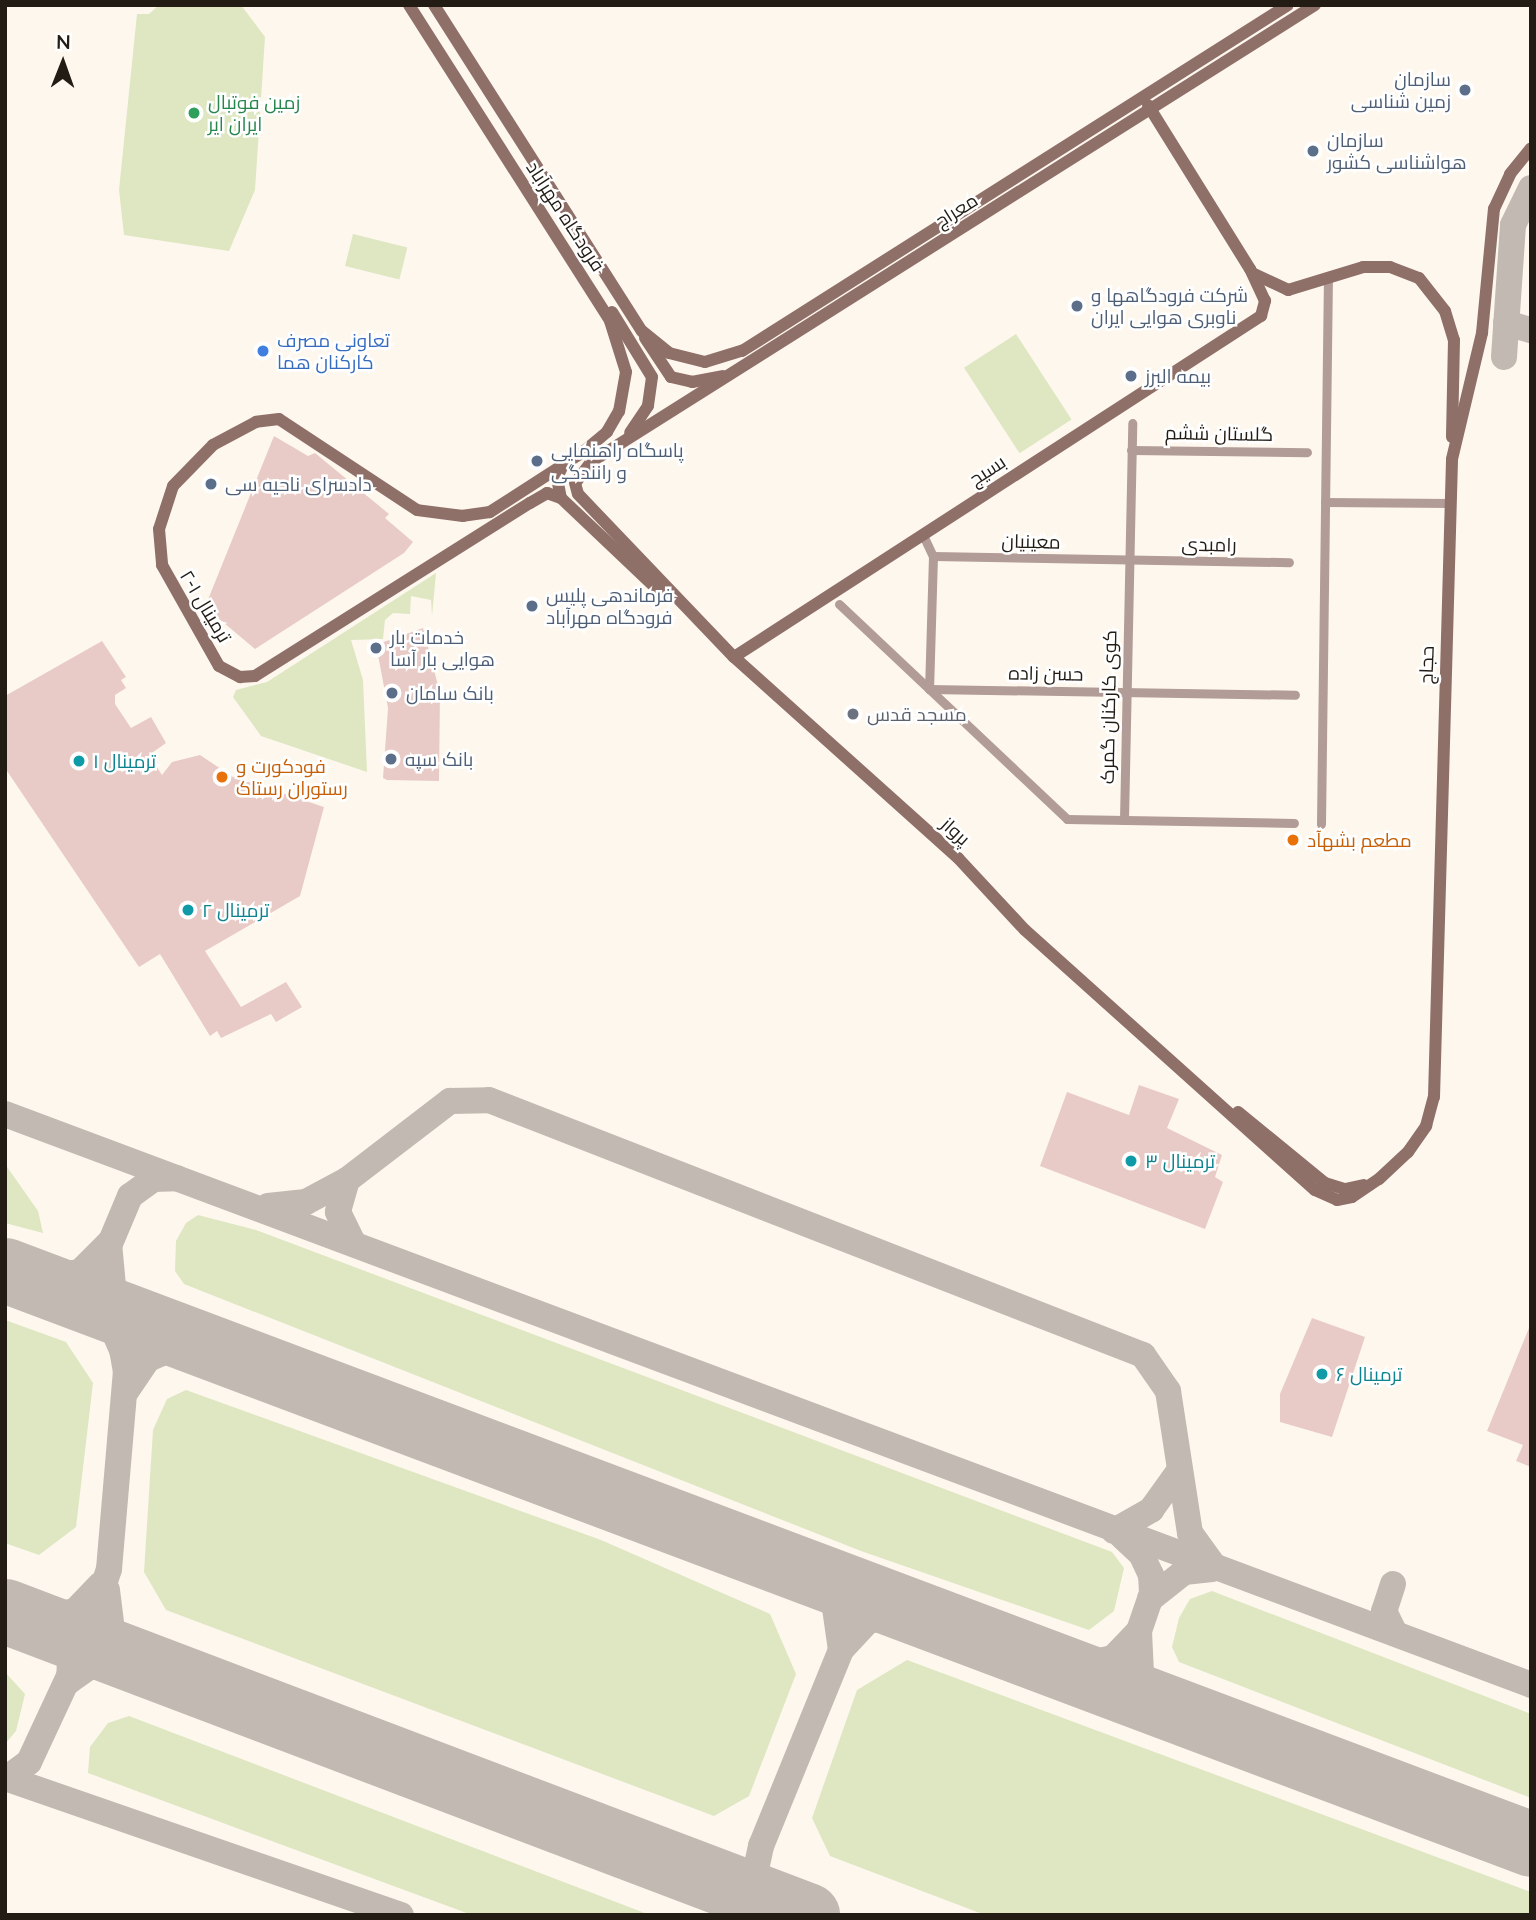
<!DOCTYPE html>
<meta charset="utf-8">
<style>
body{margin:0}
#map{position:relative;width:1536px;height:1920px;overflow:hidden;background:#fef7ee;font-family:Lato,Cairo,sans-serif}
div>[style]{position:absolute}
[style*='--x']{left:calc(var(--x)*1px);top:calc(var(--y)*1px);width:calc(var(--w)*1px);rotate:calc(var(--a)*1deg)}
.green>*{inset:0;background:#dee7c1;transform-origin:0 0}
.taxiway>*{height:26px;margin:-13px;padding:0 13px;transform-origin:13px;border-radius:13px;background:#c2bab2}
.runway>*{height:65px;margin:-32.5px;padding:0 32.5px;transform-origin:32.5px;border-radius:32.5px;background:#c2bab2}
.building>*{inset:0;background:#e8cbc6}
.street>*{height:9px;margin:-4.5px;padding:0 4.5px;transform-origin:4.5px;border-radius:4.5px;background:#b29c97}
.secondary>*{height:12px;margin:-6px;padding:0 6px;transform-origin:6px;border-radius:6px;background:#8f7069}
.dots>*{width:19px;height:19px;translate:-50% -50%;box-sizing:border-box;border:4px solid #fff;border-radius:50%}
span{translate:-50% -50%;white-space:nowrap;text-align:center;line-height:1.15;-webkit-text-stroke:5px #fff;paint-order:stroke}
.service-label{font-size:19px;color:#4e5e75}
.right{translate:-100% -50%;text-align:right}
.left{translate:0 -50%;text-align:left}
.leisure-label{font-size:19px;color:#27864d}
.street-label{font-size:19px;color:#221c15}
.shop-label{font-size:19px;color:#366cbe}
.worship-label{font-size:19px;color:#5b616d}
.culture-label{font-size:19px;color:#0d838f}
.food-label{font-size:19px;color:#c56008}
.frame{position:absolute;inset:0;border:7px solid #221c15;pointer-events:none}
.north{position:absolute;left:28px;top:28px;width:70px;height:70px;-webkit-text-stroke:5px #fff;paint-order:stroke;rotate:1deg;font-size:19px;font-weight:700;line-height:28px;text-align:center;color:#221c15}
.north::after{content:'';display:block;margin:auto;width:24px;height:32px;background:#221c15;clip-path:polygon(50% 0,100% 100%,50% 72%,0 100%)}
</style>
<div id="map">
<div class="green">
<div style="clip-path:polygon(159px 5px,241px 5px,265px 37px,255px 190px,229px 251px,124px 235px,119px 190px,137px 14px,149px 14px)"></div>
<div style="left:353px;top:234px;width:56px;height:33px;rotate:14deg"></div>
<div style="left:1016px;top:334px;width:102px;height:62px;rotate:57deg"></div>
<div style="clip-path:polygon(436px 573px,432px 616px,431px 600px,411px 596px,410px 614px,393px 613px,385px 620px,383px 639px,351px 640px,363px 680px,367px 772px,261px 736px,233px 697px,236px 690px,267px 682px)"></div>
<div style="clip-path:polygon(5px 1164px,38px 1211px,43px 1233px,5px 1223px)"></div>
<div style="clip-path:polygon(198px 1215px,256px 1230px,1112px 1552px,1124px 1568px,1114px 1611px,1089px 1630px,861px 1551px,184px 1284px,175px 1271px,176px 1241px,186px 1223px)"></div>
<div style="clip-path:polygon(5px 1320px,66px 1342px,93px 1383px,76px 1527px,39px 1555px,5px 1543px)"></div>
<div style="clip-path:polygon(186px 1390px,601px 1540px,770px 1614px,796px 1674px,749px 1796px,714px 1816px,166px 1610px,144px 1572px,153px 1430px,167px 1399px)"></div>
<div style="clip-path:polygon(1212px 1591px,1531px 1714px,1531px 1798px,1179px 1662px,1172px 1647px,1179px 1618px,1190px 1599px)"></div>
<div style="clip-path:polygon(907px 1660px,1531px 1892px,1531px 1915px,985px 1915px,830px 1856px,812px 1818px,857px 1690px)"></div>
<div style="clip-path:polygon(5px 1672px,25px 1694px,16px 1731px,5px 1744px)"></div>
<div style="clip-path:polygon(129px 1716px,650px 1915px,472px 1915px,88px 1773px,90px 1747px,108px 1723px)"></div>
</div>
<div class="taxiway">
<div style="--x:1506;--y:323;--w:26;--a:16"></div>
<div style="--x:1504;--y:357;--w:132;--a:-86.1"></div>
<div style="--x:1513;--y:225;--w:41;--a:-64.1"></div>
<div style="--x:5;--y:1114;--w:1629;--a:20.51"></div>
<div style="--x:347;--y:1180;--w:33;--a:106"></div>
<div style="--x:338;--y:1212;--w:32;--a:64"></div>
<div style="--x:268;--y:1206;--w:38;--a:-6"></div>
<div style="--x:306;--y:1202;--w:47;--a:-28.2"></div>
<div style="--x:347;--y:1180;--w:130;--a:-37.5"></div>
<div style="--x:450;--y:1101;--w:39;--a:-1"></div>
<div style="--x:489;--y:1100;--w:702;--a:21.3"></div>
<div style="--x:1143;--y:1355;--w:44;--a:55.2"></div>
<div style="--x:1168;--y:1391;--w:144;--a:81.2"></div>
<div style="--x:1190;--y:1533;--w:39;--a:54"></div>
<div style="--x:29;--y:1279;--w:51;--a:-7.8"></div>
<div style="--x:80;--y:1272;--w:41;--a:-45"></div>
<div style="--x:109;--y:1243;--w:43;--a:84.7"></div>
<div style="--x:113;--y:1286;--w:17;--a:62"></div>
<div style="--x:121;--y:1301;--w:36;--a:39"></div>
<div style="--x:70;--y:1294;--w:46;--a:37.1"></div>
<div style="--x:125;--y:1393;--w:41;--a:-55.9"></div>
<div style="--x:148;--y:1359;--w:34;--a:-23"></div>
<div style="--x:179;--y:1346;--w:27;--a:0"></div>
<div style="--x:1114;--y:1531;--w:43;--a:-29.6"></div>
<div style="--x:1151;--y:1510;--w:48;--a:-54.3"></div>
<div style="--x:813;--y:1576;--w:33;--a:50"></div>
<div style="--x:834;--y:1601;--w:49;--a:81.9"></div>
<div style="--x:1393;--y:1584;--w:28;--a:108"></div>
<div style="--x:1384;--y:1611;--w:25;--a:64"></div>
<div style="--x:107;--y:1590;--w:41;--a:83"></div>
<div style="--x:112;--y:1631;--w:37;--a:52"></div>
<div style="--x:1150;--y:1599;--w:43;--a:-38.5"></div>
<div style="--x:1184;--y:1572;--w:28;--a:-6"></div>
<div style="--x:32;--y:1621;--w:44;--a:-13.1"></div>
<div style="--x:75;--y:1611;--w:37;--a:-46"></div>
<div style="--x:53;--y:1629;--w:33;--a:59"></div>
<div style="--x:70;--y:1657;--w:24;--a:92"></div>
<div style="--x:69;--y:1681;--w:33;--a:-35"></div>
<div style="--x:96;--y:1662;--w:39;--a:-3"></div>
<div style="--x:1139;--y:1631;--w:42;--a:87.3"></div>
<div style="--x:1141;--y:1673;--w:45;--a:50.4"></div>
<div style="--x:1063;--y:1669;--w:51;--a:-12.4"></div>
<div style="--x:1113;--y:1658;--w:37;--a:-46"></div>
<div style="--x:1139;--y:1631;--w:40;--a:-71.1"></div>
<div style="--x:1152;--y:1593;--w:18;--a:-93"></div>
<div style="--x:1151;--y:1575;--w:23;--a:-115"></div>
<div style="--x:1141;--y:1554;--w:26;--a:-137"></div>
<div style="--x:5;--y:1778;--w:419;--a:19.1"></div>
<div style="--x:7;--y:1778;--w:27;--a:-36"></div>
<div style="--x:29;--y:1762;--w:132;--a:-65"></div>
<div style="--x:85;--y:1642;--w:77;--a:-71.8"></div>
<div style="--x:109;--y:1569;--w:198;--a:-85.1"></div>
<div style="--x:126;--y:1372;--w:22;--a:-100"></div>
<div style="--x:122;--y:1350;--w:60;--a:-113.6"></div>
<div style="--x:98;--y:1295;--w:30;--a:-84"></div>
<div style="--x:101;--y:1265;--w:75;--a:-67.2"></div>
<div style="--x:130;--y:1196;--w:29;--a:-36"></div>
<div style="--x:153;--y:1179;--w:24;--a:-2"></div>
<div style="--x:746;--y:1915;--w:71;--a:-77.7"></div>
<div style="--x:761;--y:1846;--w:212;--a:-67.8"></div>
<div style="--x:841;--y:1650;--w:40;--a:-47"></div>
<div style="--x:868;--y:1621;--w:41;--a:-11.3"></div>
</div>
<div class="runway">
<div style="--x:5;--y:1270;--w:1630;--a:20.61"></div>
<div style="--x:5;--y:1611;--w:858;--a:20.76"></div>
</div>
<div class="building">
<div style="clip-path:polygon(274px 436px,308px 456px,315px 453px,389px 514px,385px 518px,413px 542px,404px 553px,255px 649px,205px 607px)"></div>
<div style="clip-path:polygon(423px 628px,440px 693px,439px 781px,387px 780px,383px 778px,388px 708px,378px 655px,383px 652px,381px 643px)"></div>
<div style="clip-path:polygon(102px 641px,126px 677px,121px 680px,126px 688px,115px 695px,115px 704px,131px 728px,151px 717px,166px 743px,149px 755px,162px 775px,172px 762px,200px 755px,233px 777px,324px 807px,300px 896px,205px 951px,241px 1007px,286px 982px,302px 1007px,276px 1022px,271px 1014px,221px 1038px,217px 1031px,210px 1036px,160px 954px,139px 967px,5px 768px,5px 696px)"></div>
<div style="clip-path:polygon(1139px 1085px,1179px 1099px,1167px 1128px,1222px 1155px,1215px 1177px,1223px 1182px,1205px 1229px,1040px 1166px,1067px 1092px,1129px 1115px)"></div>
<div style="clip-path:polygon(1312px 1318px,1365px 1337px,1332px 1437px,1280px 1422px,1280px 1394px)"></div>
<div style="clip-path:polygon(1531px 1323px,1531px 1467px,1516px 1461px,1523px 1445px,1487px 1431px)"></div>
</div>
<div class="street">
<div style="--x:1131;--y:450;--w:176;--a:0.7"></div>
<div style="--x:1325;--y:502;--w:125;--a:0.5"></div>
<div style="--x:923;--y:535;--w:23;--a:65"></div>
<div style="--x:933;--y:556;--w:133;--a:91.7"></div>
<div style="--x:929;--y:689;--w:366;--a:0.9"></div>
<div style="--x:933;--y:556;--w:356;--a:1"></div>
<div style="--x:839;--y:604;--w:313;--a:43.3"></div>
<div style="--x:1067;--y:819;--w:227;--a:1"></div>
<div style="--x:1124;--y:820;--w:397;--a:-88.8"></div>
<div style="--x:1321;--y:824;--w:547;--a:-89.27"></div>
</div>
<div class="secondary">
<div style="--x:409;--y:5;--w:375;--a:57.5"></div>
<div style="--x:610;--y:321;--w:53;--a:72.6"></div>
<div style="--x:626;--y:372;--w:40;--a:100"></div>
<div style="--x:619;--y:411;--w:24;--a:120"></div>
<div style="--x:607;--y:432;--w:31;--a:140"></div>
<div style="--x:583;--y:452;--w:111;--a:147.2"></div>
<div style="--x:490;--y:512;--w:27;--a:172"></div>
<div style="--x:463;--y:516;--w:46;--a:-172.6"></div>
<div style="--x:417;--y:510;--w:165;--a:-146.6"></div>
<div style="--x:279;--y:419;--w:23;--a:173"></div>
<div style="--x:256;--y:422;--w:49;--a:151.9"></div>
<div style="--x:213;--y:445;--w:57;--a:134.3"></div>
<div style="--x:173;--y:486;--w:45;--a:108"></div>
<div style="--x:159;--y:529;--w:36;--a:85"></div>
<div style="--x:162;--y:565;--w:116;--a:60.6"></div>
<div style="--x:219;--y:666;--w:24;--a:28"></div>
<div style="--x:240;--y:677;--w:15;--a:-4"></div>
<div style="--x:255;--y:676;--w:325;--a:-32.2"></div>
<div style="--x:530;--y:503;--w:20;--a:-30"></div>
<div style="--x:547;--y:493;--w:15;--a:20"></div>
<div style="--x:434;--y:5;--w:387;--a:57.5"></div>
<div style="--x:642;--y:331;--w:35;--a:39"></div>
<div style="--x:669;--y:353;--w:37;--a:14"></div>
<div style="--x:705;--y:362;--w:39;--a:-17"></div>
<div style="--x:742;--y:351;--w:646;--a:-32.36"></div>
<div style="--x:1315;--y:5;--w:856;--a:147.74"></div>
<div style="--x:591;--y:462;--w:26;--a:127"></div>
<div style="--x:575;--y:483;--w:11;--a:75"></div>
<div style="--x:578;--y:494;--w:226;--a:46.3"></div>
<div style="--x:734;--y:657;--w:301;--a:41.9"></div>
<div style="--x:958;--y:858;--w:98;--a:47.1"></div>
<div style="--x:1025;--y:930;--w:389;--a:41.9"></div>
<div style="--x:1315;--y:1190;--w:24;--a:24"></div>
<div style="--x:1337;--y:1200;--w:15;--a:-11"></div>
<div style="--x:1352;--y:1197;--w:32;--a:-34"></div>
<div style="--x:1379;--y:1179;--w:40;--a:-43"></div>
<div style="--x:1408;--y:1152;--w:32;--a:-55"></div>
<div style="--x:1426;--y:1126;--w:30;--a:-75"></div>
<div style="--x:1434;--y:1097;--w:638;--a:-88.38"></div>
<div style="--x:1452;--y:459;--w:130;--a:-76.6"></div>
<div style="--x:1482;--y:333;--w:125;--a:-84.5"></div>
<div style="--x:1494;--y:209;--w:38;--a:-65"></div>
<div style="--x:1510;--y:174;--w:33;--a:-51"></div>
<div style="--x:1254;--y:274;--w:38;--a:25"></div>
<div style="--x:1288;--y:290;--w:78;--a:-17"></div>
<div style="--x:1363;--y:267;--w:27;--a:0"></div>
<div style="--x:1390;--y:267;--w:31;--a:21"></div>
<div style="--x:1419;--y:278;--w:42;--a:51.8"></div>
<div style="--x:1445;--y:311;--w:30;--a:73"></div>
<div style="--x:1454;--y:340;--w:97;--a:91.2"></div>
<div style="--x:612;--y:312;--w:76;--a:58.4"></div>
<div style="--x:652;--y:377;--w:29;--a:98"></div>
<div style="--x:648;--y:406;--w:32;--a:124"></div>
<div style="--x:645;--y:338;--w:47;--a:56.3"></div>
<div style="--x:671;--y:377;--w:22;--a:13"></div>
<div style="--x:692;--y:382;--w:31;--a:-11"></div>
<div style="--x:563;--y:465;--w:14;--a:115"></div>
<div style="--x:557;--y:478;--w:20;--a:79"></div>
<div style="--x:561;--y:498;--w:131;--a:43.5"></div>
<div style="--x:656;--y:588;--w:22;--a:27"></div>
<div style="--x:734;--y:657;--w:628;--a:-32.91"></div>
<div style="--x:1261;--y:316;--w:16;--a:-75"></div>
<div style="--x:1265;--y:301;--w:35;--a:-115"></div>
<div style="--x:1250;--y:269;--w:193;--a:-121.9"></div>
<div style="--x:1238;--y:1112;--w:112;--a:39.2"></div>
<div style="--x:1325;--y:1183;--w:21;--a:17"></div>
<div style="--x:1345;--y:1189;--w:19;--a:-12"></div>
</div>
<div class="dots">
<div style="left:1465px;top:90px;background:#5c6f8a"></div>
<div style="left:194px;top:113px;background:#2e9e5b"></div>
<div style="left:1313px;top:151px;background:#5c6f8a"></div>
<div style="left:1077px;top:306px;background:#5c6f8a"></div>
<div style="left:263px;top:351px;background:#3f7fe0"></div>
<div style="left:1131px;top:376px;background:#5c6f8a"></div>
<div style="left:537px;top:461px;background:#5c6f8a"></div>
<div style="left:211px;top:484px;background:#5c6f8a"></div>
<div style="left:532px;top:606px;background:#5c6f8a"></div>
<div style="left:376px;top:648px;background:#5c6f8a"></div>
<div style="left:392px;top:693px;background:#5c6f8a"></div>
<div style="left:853px;top:714px;background:#6b7280"></div>
<div style="left:391px;top:759px;background:#5c6f8a"></div>
<div style="left:79px;top:761px;background:#0f9aa8"></div>
<div style="left:222px;top:777px;background:#e8710a"></div>
<div style="left:1293px;top:840px;background:#e8710a"></div>
<div style="left:188px;top:910px;background:#0f9aa8"></div>
<div style="left:1131px;top:1161px;background:#0f9aa8"></div>
<div style="left:1322px;top:1374px;background:#0f9aa8"></div>
</div>
<div class="service-label">
<span class="right" style="left:1451px;top:90px">سازمان<br>زمین شناسی</span>
<span class="left" style="left:1327px;top:151px">سازمان<br>هواشناسی کشور</span>
<span class="left" style="left:1091px;top:306px">شرکت فرودگاهها و<br>ناوبری هوایی ایران</span>
<span class="left" style="left:1145px;top:376px">بیمه البرز</span>
<span class="left" style="left:551px;top:461px">پاسگاه راهنمایی<br>و رانندگی</span>
<span class="left" style="left:225px;top:484px">دادسرای ناحیه سی</span>
<span class="left" style="left:546px;top:606px">فرماندهی پلیس<br>فرودگاه مهرآباد</span>
<span class="left" style="left:390px;top:648px">خدمات بار<br>هوایی بار آسا</span>
<span class="left" style="left:406px;top:693px">بانک سامان</span>
<span class="left" style="left:405px;top:759px">بانک سپه</span>
</div>
<div class="leisure-label">
<span class="left" style="left:208px;top:113px">زمین فوتبال<br>ایران ایر</span>
</div>
<div class="street-label">
<span style="left:956px;top:210px;rotate:-32deg">معراج</span>
<span style="left:566px;top:216px;rotate:57deg">فرودگاه مهرآباد</span>
<span style="left:1219px;top:433px;rotate:1deg">گلستان ششم</span>
<span style="left:987px;top:470px;rotate:-33deg">بسیج</span>
<span style="left:1031px;top:541px;rotate:1deg">معینیان</span>
<span style="left:1209px;top:544px;rotate:1deg">رامبدی</span>
<span style="left:206px;top:606px;rotate:59deg">ترمینال ۱-۲</span>
<span style="left:1426px;top:665px;rotate:-88deg">حجاج</span>
<span style="left:1046px;top:673px;rotate:1deg">حسن زاده</span>
<span style="left:1108px;top:707px;rotate:-89deg">کوی کارکنان گمرک</span>
<span style="left:956px;top:831px;rotate:42deg">پرواز</span>
</div>
<div class="shop-label">
<span class="left" style="left:277px;top:351px">تعاونی مصرف<br>کارکنان هما</span>
</div>
<div class="worship-label">
<span class="left" style="left:867px;top:714px">مسجد قدس</span>
</div>
<div class="culture-label">
<span class="left" style="left:93px;top:761px">ترمینال ۱</span>
<span class="left" style="left:202px;top:910px">ترمینال ۲</span>
<span class="left" style="left:1145px;top:1161px">ترمینال ۳</span>
<span class="left" style="left:1336px;top:1374px">ترمینال ۶</span>
</div>
<div class="food-label">
<span class="left" style="left:236px;top:777px">فودکورت و<br>رستوران رستاک</span>
<span class="left" style="left:1307px;top:840px">مطعم بشهآد</span>
</div>
<div class="frame"></div>
<div class="north">N</div>
</div>
